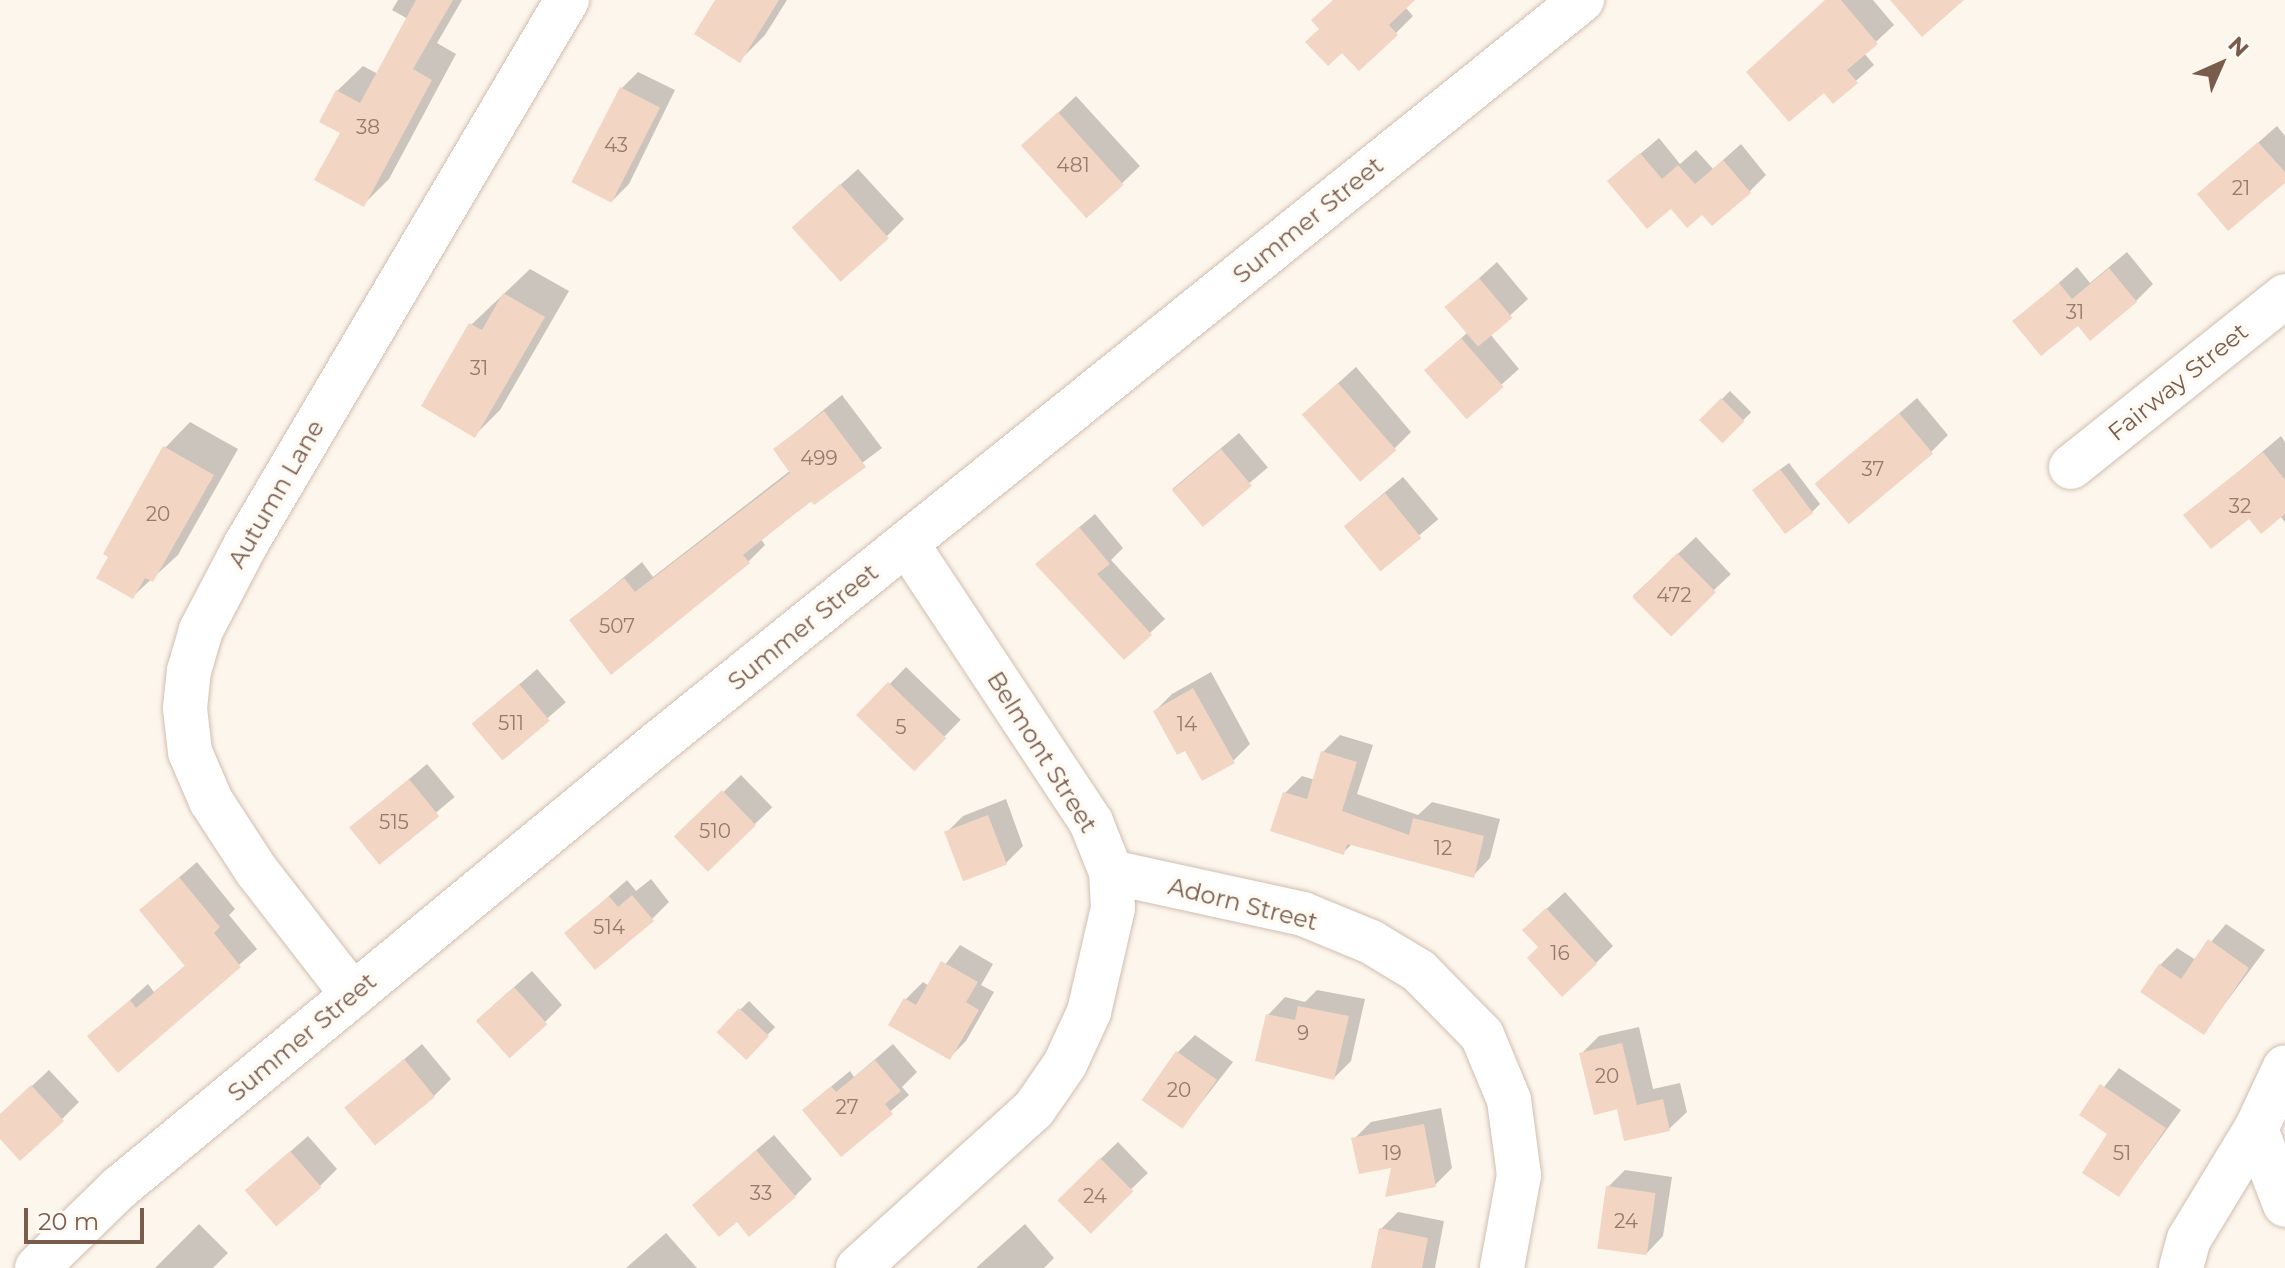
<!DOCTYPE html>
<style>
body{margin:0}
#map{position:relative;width:2285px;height:1268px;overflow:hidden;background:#fdf6ec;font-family:Montserrat,sans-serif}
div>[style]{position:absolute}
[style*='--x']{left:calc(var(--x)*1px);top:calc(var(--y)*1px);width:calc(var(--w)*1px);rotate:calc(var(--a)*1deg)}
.shadow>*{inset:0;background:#0003;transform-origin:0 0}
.building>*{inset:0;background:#f3d5c3;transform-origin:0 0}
.roads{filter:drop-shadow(0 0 2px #d1beb0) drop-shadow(0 0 2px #d1beb0)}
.minor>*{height:44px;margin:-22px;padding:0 22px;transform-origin:22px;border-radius:22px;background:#fff}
.tertiary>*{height:44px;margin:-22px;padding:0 22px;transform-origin:22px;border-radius:22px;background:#fff}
span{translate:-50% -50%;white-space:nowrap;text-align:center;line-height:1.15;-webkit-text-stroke:7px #fffaf3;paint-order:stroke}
.number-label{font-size:20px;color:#987a6a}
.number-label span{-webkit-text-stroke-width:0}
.street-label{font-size:24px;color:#7a5c4d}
.north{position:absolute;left:2181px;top:24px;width:80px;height:80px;-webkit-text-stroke:6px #fffaf3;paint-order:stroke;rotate:45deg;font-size:22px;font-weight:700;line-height:32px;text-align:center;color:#7a5c4d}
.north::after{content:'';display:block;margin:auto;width:28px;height:36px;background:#7a5c4d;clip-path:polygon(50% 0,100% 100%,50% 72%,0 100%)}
.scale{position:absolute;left:24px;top:1208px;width:120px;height:36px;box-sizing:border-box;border:4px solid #7a5c4d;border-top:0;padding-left:10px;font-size:24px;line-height:28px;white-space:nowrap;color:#7a5c4d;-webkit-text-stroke:6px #fffaf3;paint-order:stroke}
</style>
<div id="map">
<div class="shadow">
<div style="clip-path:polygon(398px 0,462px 0,437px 43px,456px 54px,389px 179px,364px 204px,342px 132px,337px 91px,363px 66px,378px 74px,408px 19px,392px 10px)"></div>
<div style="clip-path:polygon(717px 0,787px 0,765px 35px,740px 60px)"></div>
<div style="clip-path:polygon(1334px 0,1412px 0,1405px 7px,1413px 16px,1396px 33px)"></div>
<div style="clip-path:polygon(1827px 0,1873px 0,1894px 25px,1864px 53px,1874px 65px,1833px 101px,1824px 90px)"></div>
<div style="clip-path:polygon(638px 72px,675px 90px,629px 184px,612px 201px,621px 89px)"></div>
<div style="clip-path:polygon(1076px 96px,1140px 166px,1088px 216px,1041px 129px)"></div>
<div style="clip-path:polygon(2277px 126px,2285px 136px,2285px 180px,2200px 194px)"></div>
<div style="clip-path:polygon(1659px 138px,1680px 164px,1696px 150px,1713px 169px,1741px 144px,1766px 175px,1749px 192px,1702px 212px,1627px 165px)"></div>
<div style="clip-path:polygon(858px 169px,904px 219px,887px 236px,811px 211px)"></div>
<div style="clip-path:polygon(2127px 252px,2153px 284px,2136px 301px,2078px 323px,2015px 321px,2077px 267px,2090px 283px)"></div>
<div style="clip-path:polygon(1497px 262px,1528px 299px,1490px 334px,1519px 369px,1466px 416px,1427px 370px,1468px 332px,1447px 307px)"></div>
<div style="clip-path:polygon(530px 269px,569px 291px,500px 410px,475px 435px,471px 325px)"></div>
<div style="clip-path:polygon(1356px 367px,1411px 432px,1394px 449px,1304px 414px)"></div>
<div style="left:1730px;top:391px;width:30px;height:40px;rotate:45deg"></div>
<div style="clip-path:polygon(842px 395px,882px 448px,761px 539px,765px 545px,748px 562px,572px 620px,642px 562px,653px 577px,791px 470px,775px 449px)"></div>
<div style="clip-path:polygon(1917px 398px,1948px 435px,1931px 452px,1817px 484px)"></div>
<div style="clip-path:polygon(190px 422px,238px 449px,178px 555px,132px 597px,165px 448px)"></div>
<div style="left:1239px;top:433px;width:45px;height:87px;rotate:50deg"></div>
<div style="clip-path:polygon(2281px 436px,2285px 442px,2285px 522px,2280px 516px,2186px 516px)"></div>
<div style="clip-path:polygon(1789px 463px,1820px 504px,1812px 512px,1763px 482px)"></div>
<div style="left:1403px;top:477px;width:55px;height:74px;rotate:50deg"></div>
<div style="clip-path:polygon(1095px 514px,1123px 548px,1111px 560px,1165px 619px,1124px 657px,1052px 550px)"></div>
<div style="left:1696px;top:537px;width:51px;height:86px;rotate:47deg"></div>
<div style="left:906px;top:667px;width:76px;height:67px;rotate:44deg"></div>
<div style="left:537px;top:669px;width:44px;height:84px;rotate:49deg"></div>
<div style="clip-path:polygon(1211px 672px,1250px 744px,1233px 761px,1186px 748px,1155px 711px,1172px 694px)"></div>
<div style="clip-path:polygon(1340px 735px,1373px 745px,1357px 794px,1418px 815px,1432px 802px,1500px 819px,1490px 858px,1473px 876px,1352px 844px,1344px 852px,1285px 793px,1302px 776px,1315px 780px,1323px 752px)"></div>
<div style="left:427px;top:764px;width:43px;height:99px;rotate:50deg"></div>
<div style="left:741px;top:775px;width:45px;height:89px;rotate:46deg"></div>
<div style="clip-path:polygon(1006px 799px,1023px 846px,1006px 863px,946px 833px,963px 816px)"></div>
<div style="clip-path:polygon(197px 862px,235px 909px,229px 915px,257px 949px,119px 1070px,90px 1036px,148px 984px,154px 992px,186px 965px,141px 910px)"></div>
<div style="clip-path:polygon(651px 879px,669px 902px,652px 919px,567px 933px,627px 880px,636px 891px)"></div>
<div style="clip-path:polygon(1565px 892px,1613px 946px,1596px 963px,1542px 913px)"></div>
<div style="clip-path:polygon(2226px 924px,2265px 950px,2204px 1032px,2160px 965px,2177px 948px,2196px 960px)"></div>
<div style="clip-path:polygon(960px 945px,993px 964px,981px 985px,994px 992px,966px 1041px,949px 1058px,891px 1024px,906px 999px,923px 982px,929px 986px)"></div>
<div style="clip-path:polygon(532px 971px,562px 1005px,545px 1022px,477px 1020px)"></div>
<div style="clip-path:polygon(1317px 990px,1365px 999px,1351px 1061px,1334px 1078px,1268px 1015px,1285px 997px,1305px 1002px)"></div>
<div style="left:749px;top:1001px;width:37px;height:43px;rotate:45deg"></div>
<div style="clip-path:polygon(1639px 1027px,1653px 1089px,1680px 1083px,1687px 1112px,1669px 1129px,1619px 1110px,1624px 1106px,1582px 1053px,1599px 1036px)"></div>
<div style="clip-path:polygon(1195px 1035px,1233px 1062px,1183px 1126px,1178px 1052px)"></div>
<div style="clip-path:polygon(422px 1044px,451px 1079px,434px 1096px,366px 1092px)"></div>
<div style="clip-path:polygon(893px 1044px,917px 1072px,902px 1087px,909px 1095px,842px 1154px,822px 1094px,850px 1071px,854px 1077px)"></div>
<div style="clip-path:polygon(2119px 1068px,2181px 1110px,2119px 1195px,2110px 1134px,2082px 1115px)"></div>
<div style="clip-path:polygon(49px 1070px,79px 1102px,62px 1119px,0 1136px,0 1116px)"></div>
<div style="clip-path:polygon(1441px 1108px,1452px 1168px,1435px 1185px,1354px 1139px,1371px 1122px)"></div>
<div style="clip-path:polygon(774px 1135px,812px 1179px,795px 1196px,737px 1219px,712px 1188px)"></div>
<div style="clip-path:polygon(308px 1136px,337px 1169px,320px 1186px,247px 1190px)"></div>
<div style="left:1118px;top:1142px;width:43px;height:82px;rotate:46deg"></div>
<div style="clip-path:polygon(1625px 1170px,1672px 1177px,1663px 1236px,1646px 1254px,1608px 1187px)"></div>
<div style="clip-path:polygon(1398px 1212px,1444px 1221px,1435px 1268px,1373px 1268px,1381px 1229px)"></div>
<div style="clip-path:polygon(199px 1224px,228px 1253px,213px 1268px,155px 1268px)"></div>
<div style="clip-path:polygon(1025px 1224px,1054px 1258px,1044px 1268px,976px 1268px)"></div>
<div style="clip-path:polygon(666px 1233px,697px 1268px,626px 1268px)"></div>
</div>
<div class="building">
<div style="clip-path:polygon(416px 0,453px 0,413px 69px,432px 80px,364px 207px,314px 180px,340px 133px,319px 122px,336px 90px,360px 103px)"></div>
<div style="clip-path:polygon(715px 0,779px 0,740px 63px,694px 34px)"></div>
<div style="clip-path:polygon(1333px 0,1415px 0,1389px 25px,1398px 35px,1359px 71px,1342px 53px,1328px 66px,1305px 42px,1319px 29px,1311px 20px)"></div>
<div style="clip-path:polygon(1825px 0,1841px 0,1878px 44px,1847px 70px,1858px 83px,1833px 104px,1824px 93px,1789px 122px,1746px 72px)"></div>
<div style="clip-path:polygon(1890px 0,1964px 0,1922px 37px)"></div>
<div style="left:620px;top:87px;width:45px;height:107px;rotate:27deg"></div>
<div style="left:1058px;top:112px;width:98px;height:50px;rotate:48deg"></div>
<div style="clip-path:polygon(2258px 142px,2285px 172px,2285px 183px,2228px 231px,2197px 194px)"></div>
<div style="clip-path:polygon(1640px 153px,1662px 179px,1678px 165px,1695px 184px,1723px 160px,1751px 193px,1712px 226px,1702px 215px,1687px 228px,1671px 209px,1647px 229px,1607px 181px)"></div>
<div style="left:840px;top:184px;width:73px;height:65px;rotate:48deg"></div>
<div style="clip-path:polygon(2109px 268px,2137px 302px,2090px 341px,2078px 326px,2041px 356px,2012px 321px,2059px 283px,2072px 299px)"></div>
<div style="left:1479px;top:278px;width:52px;height:45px;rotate:50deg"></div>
<div style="clip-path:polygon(503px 293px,545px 317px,475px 438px,421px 406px,469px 323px,482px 330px)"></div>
<div style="left:1461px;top:338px;width:65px;height:49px;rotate:49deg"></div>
<div style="left:1338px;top:383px;width:89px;height:48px;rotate:49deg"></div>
<div style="left:1721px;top:398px;width:33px;height:31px;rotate:45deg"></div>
<div style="clip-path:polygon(824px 411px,866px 467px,814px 505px,811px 501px,743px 555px,750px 563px,611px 675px,569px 620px,624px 578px,635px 592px,790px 473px,773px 449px)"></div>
<div style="left:1899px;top:413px;width:53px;height:110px;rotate:50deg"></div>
<div style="clip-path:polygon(163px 446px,214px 475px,153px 582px,145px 578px,133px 599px,96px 578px,108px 557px,103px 554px)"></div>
<div style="left:1221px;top:449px;width:48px;height:64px;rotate:50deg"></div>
<div style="clip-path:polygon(2263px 452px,2285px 480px,2285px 514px,2261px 534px,2249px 519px,2211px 549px,2183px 515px)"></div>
<div style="left:1780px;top:469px;width:55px;height:35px;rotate:53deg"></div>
<div style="left:1385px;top:493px;width:58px;height:53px;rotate:51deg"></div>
<div style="clip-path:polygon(1079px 527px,1110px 564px,1097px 574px,1152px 635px,1124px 660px,1035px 564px)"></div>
<div style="left:1677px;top:553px;width:55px;height:63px;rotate:45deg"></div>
<div style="left:888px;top:682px;width:81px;height:46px;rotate:44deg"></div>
<div style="left:519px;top:684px;width:48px;height:62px;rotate:50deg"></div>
<div style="clip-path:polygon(1193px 688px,1235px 763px,1202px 781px,1185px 751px,1177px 755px,1153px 711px)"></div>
<div style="clip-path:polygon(1321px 751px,1357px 762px,1342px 811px,1409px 835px,1413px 818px,1484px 836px,1474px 878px,1347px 844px,1344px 855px,1270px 831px,1283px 792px,1307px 799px)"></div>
<div style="left:409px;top:779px;width:48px;height:77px;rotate:51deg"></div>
<div style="left:722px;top:790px;width:49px;height:67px;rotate:46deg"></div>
<div style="left:988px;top:815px;width:53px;height:47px;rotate:69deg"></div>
<div style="clip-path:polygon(179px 877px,220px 927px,214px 933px,241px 967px,118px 1073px,87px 1036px,130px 1000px,136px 1008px,185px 966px,139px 910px)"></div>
<div style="clip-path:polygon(632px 895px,654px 921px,595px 970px,564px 933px,609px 896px,618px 907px)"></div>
<div style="clip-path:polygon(1546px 908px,1597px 964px,1562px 997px,1527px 958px,1538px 947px,1522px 930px)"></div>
<div style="clip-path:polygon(2208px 939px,2249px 968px,2204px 1035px,2140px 992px,2159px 964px,2181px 979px)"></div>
<div style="clip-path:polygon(941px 961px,978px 982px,966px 1002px,979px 1010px,950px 1060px,888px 1025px,904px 998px,916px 1005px)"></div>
<div style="left:514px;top:987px;width:50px;height:51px;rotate:48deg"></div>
<div style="clip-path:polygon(1298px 1006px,1349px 1016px,1334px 1080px,1255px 1061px,1266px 1014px,1295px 1020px)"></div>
<div style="left:739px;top:1008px;width:41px;height:33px;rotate:43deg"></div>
<div style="clip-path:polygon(1622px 1043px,1637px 1105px,1663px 1099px,1670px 1131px,1624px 1141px,1617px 1110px,1623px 1108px,1594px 1115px,1579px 1053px)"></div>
<div style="left:1176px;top:1051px;width:50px;height:60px;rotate:35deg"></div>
<div style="left:404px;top:1059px;width:49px;height:77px;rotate:51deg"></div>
<div style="clip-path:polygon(875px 1060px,901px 1091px,885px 1104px,893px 1114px,841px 1157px,802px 1110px,831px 1086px,836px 1092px)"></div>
<div style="clip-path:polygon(2100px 1084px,2166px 1128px,2119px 1197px,2082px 1173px,2107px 1134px,2079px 1115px)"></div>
<div style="clip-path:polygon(31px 1085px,64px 1121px,20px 1161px,0 1139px,0 1114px)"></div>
<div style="clip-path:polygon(1424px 1124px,1436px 1187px,1385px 1197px,1391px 1168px,1359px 1174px,1351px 1138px)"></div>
<div style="clip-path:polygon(756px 1150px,796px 1197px,749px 1237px,737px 1222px,719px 1237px,692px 1205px)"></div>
<div style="left:290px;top:1151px;width:48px;height:60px;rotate:49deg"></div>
<div style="left:1100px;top:1158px;width:47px;height:60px;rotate:45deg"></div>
<div style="left:1606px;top:1186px;width:50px;height:63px;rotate:8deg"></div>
<div style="clip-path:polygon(1379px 1228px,1428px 1238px,1422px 1268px,1371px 1268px)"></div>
</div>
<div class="roads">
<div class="minor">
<div style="--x:2071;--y:467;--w:274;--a:-38.6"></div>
<div style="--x:1111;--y:872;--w:197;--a:12.3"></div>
<div style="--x:1303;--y:914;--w:74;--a:22.4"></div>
<div style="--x:1371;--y:942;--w:56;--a:31.1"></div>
<div style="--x:1419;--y:971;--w:90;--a:45.5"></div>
<div style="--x:1482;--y:1035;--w:70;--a:67.4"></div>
<div style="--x:1509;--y:1100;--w:76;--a:82.4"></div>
<div style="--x:1519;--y:1175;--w:95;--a:100.4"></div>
<div style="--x:353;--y:995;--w:158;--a:-127.8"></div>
<div style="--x:256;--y:870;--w:82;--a:-123.1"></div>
<div style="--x:211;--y:801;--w:53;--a:-113.2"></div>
<div style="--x:190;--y:752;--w:44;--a:-96.5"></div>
<div style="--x:185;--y:708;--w:37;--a:-84"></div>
<div style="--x:189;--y:671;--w:43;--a:-73.7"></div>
<div style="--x:201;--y:630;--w:97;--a:-62.4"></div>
<div style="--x:246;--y:544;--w:632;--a:-59.46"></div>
<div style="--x:2256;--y:1129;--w:81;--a:69.1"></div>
<div style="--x:858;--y:1268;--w:237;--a:-42.1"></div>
<div style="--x:1034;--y:1109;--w:55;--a:-55.4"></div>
<div style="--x:1065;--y:1064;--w:57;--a:-65.2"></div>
<div style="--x:1089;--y:1012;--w:107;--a:-77"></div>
<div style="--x:1113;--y:908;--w:36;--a:-93"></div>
<div style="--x:1111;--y:872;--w:54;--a:-111.8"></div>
<div style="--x:1091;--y:822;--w:333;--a:-123.5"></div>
<div style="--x:2181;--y:1268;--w:30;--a:-75"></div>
<div style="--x:2189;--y:1239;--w:129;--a:-58.7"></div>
<div style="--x:2256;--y:1129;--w:68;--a:-64.9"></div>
</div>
<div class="tertiary">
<div style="--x:37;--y:1268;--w:115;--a:-44.3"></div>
<div style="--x:119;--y:1188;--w:707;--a:-39.55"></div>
<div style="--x:664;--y:738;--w:1178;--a:-38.8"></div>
</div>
</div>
<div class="number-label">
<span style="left:368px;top:127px">38</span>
<span style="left:616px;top:145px">43</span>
<span style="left:1073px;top:165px">481</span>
<span style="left:2241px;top:188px">21</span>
<span style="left:2075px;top:312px">31</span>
<span style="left:479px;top:368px">31</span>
<span style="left:819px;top:458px">499</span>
<span style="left:1873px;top:469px">37</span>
<span style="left:2240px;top:506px">32</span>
<span style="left:158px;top:514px">20</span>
<span style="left:1674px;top:595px">472</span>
<span style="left:617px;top:626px">507</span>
<span style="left:511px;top:723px">511</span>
<span style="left:1187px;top:724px">14</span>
<span style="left:901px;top:727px">5</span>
<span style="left:394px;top:822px">515</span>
<span style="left:715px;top:831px">510</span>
<span style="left:1443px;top:848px">12</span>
<span style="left:609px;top:927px">514</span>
<span style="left:1560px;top:953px">16</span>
<span style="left:1303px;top:1033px">9</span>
<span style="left:1607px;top:1076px">20</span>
<span style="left:1179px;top:1090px">20</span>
<span style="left:847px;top:1107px">27</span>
<span style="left:1392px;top:1153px">19</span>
<span style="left:2122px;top:1153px">51</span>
<span style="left:761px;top:1193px">33</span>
<span style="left:1095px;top:1196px">24</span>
<span style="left:1626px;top:1221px">24</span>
</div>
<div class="street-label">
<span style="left:1308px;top:220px;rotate:-39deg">Summer Street</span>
<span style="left:2178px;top:382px;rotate:-39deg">Fairway Street</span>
<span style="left:276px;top:494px;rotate:-60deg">Autumn Lane</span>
<span style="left:803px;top:627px;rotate:-39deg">Summer Street</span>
<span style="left:1042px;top:752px;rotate:58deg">Belmont Street</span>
<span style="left:1243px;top:904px;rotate:14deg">Adorn Street</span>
<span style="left:302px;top:1037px;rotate:-40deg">Summer Street</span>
</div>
<div class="north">N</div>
<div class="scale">20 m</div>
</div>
